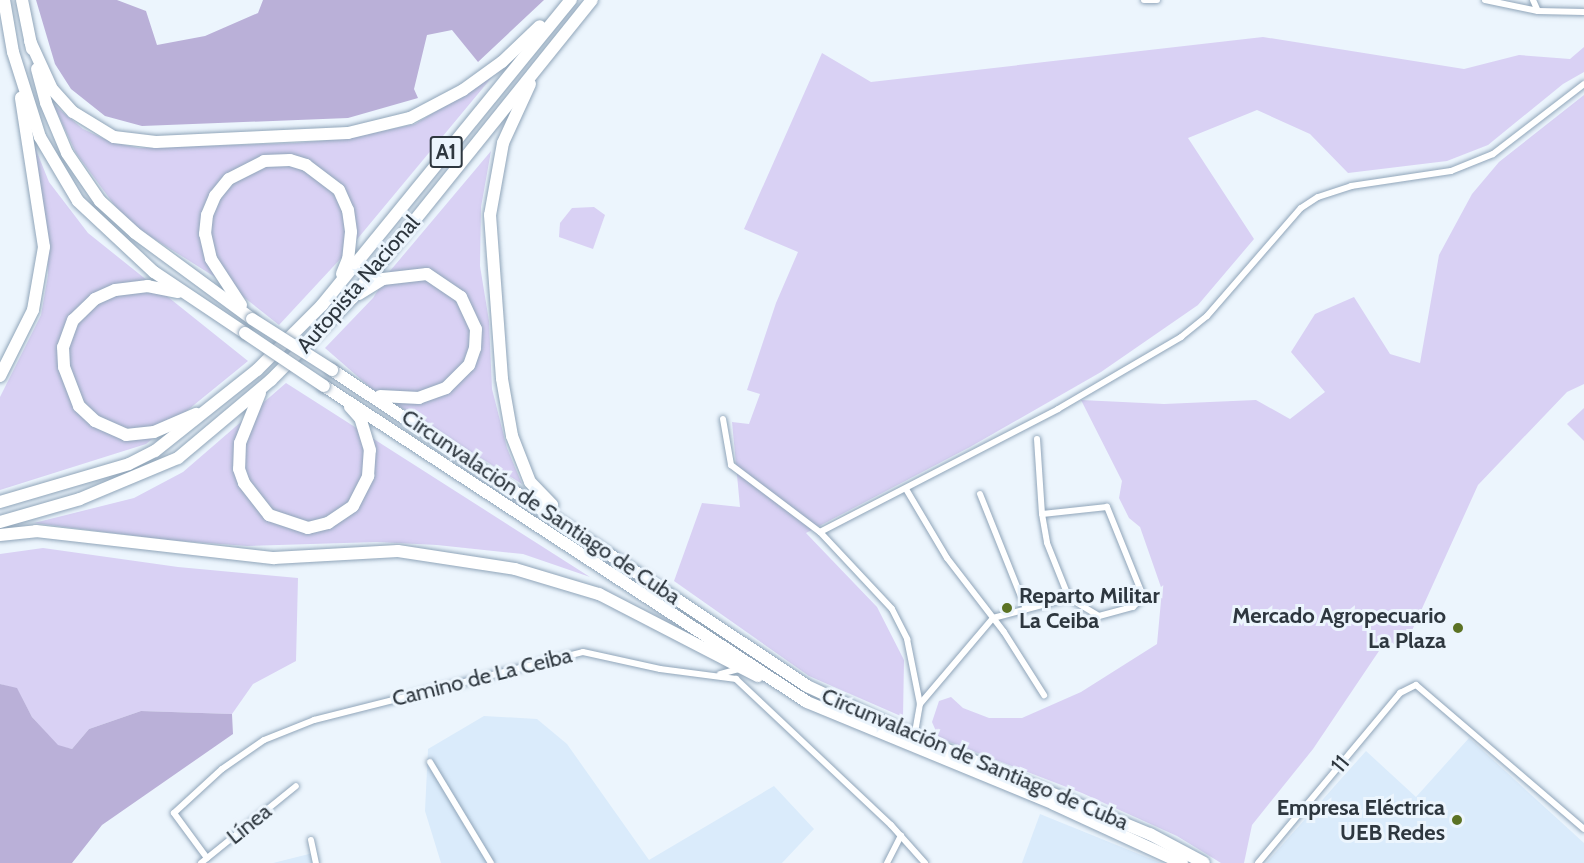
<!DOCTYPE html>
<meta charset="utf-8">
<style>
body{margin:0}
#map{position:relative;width:1584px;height:863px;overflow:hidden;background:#ecf5fd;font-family:Cabin,sans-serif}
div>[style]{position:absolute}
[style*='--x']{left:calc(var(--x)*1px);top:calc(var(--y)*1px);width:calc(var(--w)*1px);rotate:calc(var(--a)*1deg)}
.built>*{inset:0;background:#daebfb}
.green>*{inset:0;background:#d9d1f4}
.forest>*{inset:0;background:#bab0d8}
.roads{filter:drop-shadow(0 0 2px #90a5b9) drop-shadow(0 0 2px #90a5b9)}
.street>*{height:6px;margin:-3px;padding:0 3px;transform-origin:3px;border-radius:3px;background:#fff}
.highway>*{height:12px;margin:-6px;padding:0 6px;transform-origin:6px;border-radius:6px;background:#fff}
.bridges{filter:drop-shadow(0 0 2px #90a5b9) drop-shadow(0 0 2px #90a5b9)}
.highway-bridge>*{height:12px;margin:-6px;padding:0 6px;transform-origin:6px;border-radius:6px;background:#fff}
.dots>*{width:16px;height:16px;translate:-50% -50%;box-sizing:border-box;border:3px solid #ecf5fd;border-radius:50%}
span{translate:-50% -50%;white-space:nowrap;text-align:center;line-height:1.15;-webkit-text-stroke:6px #ecf5fd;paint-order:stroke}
.shield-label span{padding:2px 4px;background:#ecf5fd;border:2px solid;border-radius:4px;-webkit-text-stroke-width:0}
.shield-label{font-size:21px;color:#2e373f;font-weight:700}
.street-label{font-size:22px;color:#2e373f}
.poi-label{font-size:22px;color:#2e373f;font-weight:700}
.left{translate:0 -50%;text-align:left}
.right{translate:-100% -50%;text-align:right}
</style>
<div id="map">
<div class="built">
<div style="clip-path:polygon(484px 716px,537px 719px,567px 744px,649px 860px,774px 786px,814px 829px,782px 863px,441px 863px,425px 811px,428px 749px)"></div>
<div style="clip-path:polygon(1469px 738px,1584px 843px,1584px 863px,1266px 863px,1366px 751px,1416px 797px)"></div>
<div style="clip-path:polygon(1040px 814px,1161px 863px,1022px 863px)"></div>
<div style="clip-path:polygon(313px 853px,316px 863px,273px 863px)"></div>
</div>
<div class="green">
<div style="clip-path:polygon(1263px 37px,1464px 69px,1519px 55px,1570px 59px,1584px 47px,1584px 72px,1563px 84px,1488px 145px,1447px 161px,1348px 173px,1310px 134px,1257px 110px,1188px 138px,1254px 239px,1198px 305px,1101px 372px,970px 447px,806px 533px,877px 607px,904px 660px,903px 717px,809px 676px,674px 581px,702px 503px,740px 507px,732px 422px,749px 424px,760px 394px,747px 390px,776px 303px,798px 252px,744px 229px,822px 53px,871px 82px)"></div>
<div style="clip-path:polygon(492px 77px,344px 255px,279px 325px,231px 287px,140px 230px,118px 210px,76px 153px,53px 104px,83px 129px,111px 142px,139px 148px,296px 143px,351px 138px,415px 124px)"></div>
<div style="clip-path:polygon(1584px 95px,1584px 384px,1567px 392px,1478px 485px,1405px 646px,1385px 642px,1313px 749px,1252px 825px,1244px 863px,1221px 863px,1177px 836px,1082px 793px,939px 738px,932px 722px,939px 701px,951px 697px,963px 708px,989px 718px,1022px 718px,1081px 692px,1157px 644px,1162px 590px,1140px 527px,1129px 518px,1119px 498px,1122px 481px,1081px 400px,1164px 404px,1256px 400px,1290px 419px,1325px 392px,1291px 352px,1315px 314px,1354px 297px,1390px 354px,1420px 363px,1439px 255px,1472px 194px,1499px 162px)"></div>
<div style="clip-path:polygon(32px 140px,49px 182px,88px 233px,248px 361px,146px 444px,0 490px,0 397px,41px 315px,48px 275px,47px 237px)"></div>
<div style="clip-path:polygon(491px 151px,481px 207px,480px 266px,489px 321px,492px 389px,507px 448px,522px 484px,372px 389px,325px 348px,373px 298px,390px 271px)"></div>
<div style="clip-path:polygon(594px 207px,605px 215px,593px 249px,559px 237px,560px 223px,572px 208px)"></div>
<div style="clip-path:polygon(286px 383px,590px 577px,523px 554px,437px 545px,377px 542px,247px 546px,167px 540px,34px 523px,134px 498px,183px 472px)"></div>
<div style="clip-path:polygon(1584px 408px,1584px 441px,1567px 424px)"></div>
<div style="clip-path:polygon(43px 548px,178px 567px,298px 578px,296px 661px,253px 684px,232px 714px,141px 711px,89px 729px,72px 749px,58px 746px,32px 717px,17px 689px,0 684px,0 554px)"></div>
</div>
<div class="forest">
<div style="clip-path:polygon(36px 0,117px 0,146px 11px,157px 45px,205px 36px,258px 13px,263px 0,544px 0,478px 62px,452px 30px,427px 35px,414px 89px,418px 98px,348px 118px,142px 126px,105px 116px,71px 89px,55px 64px)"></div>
<div style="clip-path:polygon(0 684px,17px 688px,32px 717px,58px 745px,72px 749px,89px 729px,141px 711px,232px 714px,233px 734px,102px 825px,72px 863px,0 863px)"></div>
</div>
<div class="roads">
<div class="street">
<div style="--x:1144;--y:0;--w:13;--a:0"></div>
<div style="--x:1485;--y:0;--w:54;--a:11.7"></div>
<div style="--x:1538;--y:11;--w:46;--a:1.2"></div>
<div style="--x:1533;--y:0;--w:12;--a:66"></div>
<div style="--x:723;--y:419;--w:47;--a:80.1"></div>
<div style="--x:731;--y:465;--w:111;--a:37"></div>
<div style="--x:820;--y:532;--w:105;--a:46.9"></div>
<div style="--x:892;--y:609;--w:34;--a:63"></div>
<div style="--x:907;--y:639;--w:66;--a:78.7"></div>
<div style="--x:920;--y:704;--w:34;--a:100"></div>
<div style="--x:1037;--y:439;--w:75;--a:86.2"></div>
<div style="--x:1042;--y:514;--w:29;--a:80"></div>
<div style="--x:1047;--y:543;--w:59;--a:68.2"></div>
<div style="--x:1069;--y:598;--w:35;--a:31"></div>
<div style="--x:1099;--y:616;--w:35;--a:-15"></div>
<div style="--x:1133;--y:607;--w:10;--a:-45"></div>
<div style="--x:1140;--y:600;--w:9;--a:-84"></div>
<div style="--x:1141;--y:591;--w:91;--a:-112"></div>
<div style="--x:1107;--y:507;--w:65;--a:173.9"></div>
<div style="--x:906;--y:489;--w:80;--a:59.3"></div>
<div style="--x:947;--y:558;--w:93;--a:52.4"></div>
<div style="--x:1004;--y:632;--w:75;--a:57.6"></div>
<div style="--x:980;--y:494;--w:124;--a:68.2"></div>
<div style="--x:820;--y:532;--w:268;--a:-27.3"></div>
<div style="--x:1058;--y:409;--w:143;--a:-30.3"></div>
<div style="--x:1181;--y:337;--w:33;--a:-39"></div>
<div style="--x:1207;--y:316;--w:143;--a:-49"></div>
<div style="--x:1301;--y:208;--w:20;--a:-33"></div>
<div style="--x:1318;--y:197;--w:35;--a:-18"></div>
<div style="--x:1351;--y:186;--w:101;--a:-8.5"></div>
<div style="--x:1451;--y:171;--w:45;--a:-22"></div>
<div style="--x:1493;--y:154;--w:115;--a:-37.6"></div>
<div style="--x:720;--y:674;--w:23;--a:-15"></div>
<div style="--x:920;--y:704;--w:113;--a:-49.7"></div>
<div style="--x:993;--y:618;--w:79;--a:-14.7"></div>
<div style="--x:430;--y:762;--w:118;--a:58.9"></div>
<div style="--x:311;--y:840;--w:24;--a:78"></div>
<div style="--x:207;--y:858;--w:56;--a:-126.3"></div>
<div style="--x:174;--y:813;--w:65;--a:-42.5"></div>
<div style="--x:222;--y:769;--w:51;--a:-34.6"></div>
<div style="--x:264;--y:740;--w:54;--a:-21.8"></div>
<div style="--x:314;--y:720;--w:277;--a:-14.2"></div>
<div style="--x:583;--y:652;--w:79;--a:12.4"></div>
<div style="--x:660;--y:669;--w:77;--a:7.5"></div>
<div style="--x:736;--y:679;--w:213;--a:43.3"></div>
<div style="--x:891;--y:825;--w:51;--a:48.2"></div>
<div style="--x:201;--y:863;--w:122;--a:-39"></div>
<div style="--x:887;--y:863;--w:31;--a:-63"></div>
<div style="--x:1258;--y:863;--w:222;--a:-50.1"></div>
<div style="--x:1400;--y:693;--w:18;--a:-27"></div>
<div style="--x:1416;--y:685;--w:221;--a:40.6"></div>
</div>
<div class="highway">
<div style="--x:4;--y:0;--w:53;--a:80.2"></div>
<div style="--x:13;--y:52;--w:89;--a:72.4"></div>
<div style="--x:40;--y:137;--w:74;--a:59.3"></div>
<div style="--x:78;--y:201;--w:104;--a:43.1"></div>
<div style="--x:154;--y:272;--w:110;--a:33.8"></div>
<div style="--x:22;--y:0;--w:50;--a:78.5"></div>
<div style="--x:30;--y:41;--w:53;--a:65.4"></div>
<div style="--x:52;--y:89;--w:31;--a:48"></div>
<div style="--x:73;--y:112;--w:48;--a:31.4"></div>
<div style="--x:114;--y:137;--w:42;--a:6.8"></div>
<div style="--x:156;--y:142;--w:192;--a:-2.7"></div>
<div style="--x:348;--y:133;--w:64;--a:-13.6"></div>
<div style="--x:410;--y:118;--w:60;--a:-27.8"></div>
<div style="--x:463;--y:90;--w:48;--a:-35.7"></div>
<div style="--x:502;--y:62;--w:52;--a:-43.5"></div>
<div style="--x:37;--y:69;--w:35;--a:75"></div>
<div style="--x:46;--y:103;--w:54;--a:67.2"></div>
<div style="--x:67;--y:153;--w:58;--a:55.5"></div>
<div style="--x:100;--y:201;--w:47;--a:42.4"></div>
<div style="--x:135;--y:233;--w:145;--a:36.3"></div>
<div style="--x:530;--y:84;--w:65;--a:114.6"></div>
<div style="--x:503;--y:143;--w:73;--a:100.2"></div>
<div style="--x:490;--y:215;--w:164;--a:85.8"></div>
<div style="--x:502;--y:379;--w:58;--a:80"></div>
<div style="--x:512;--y:436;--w:49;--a:68.6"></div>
<div style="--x:530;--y:482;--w:32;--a:46"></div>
<div style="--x:178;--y:292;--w:31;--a:-169"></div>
<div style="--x:148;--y:286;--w:33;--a:173"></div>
<div style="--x:115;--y:290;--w:22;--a:156"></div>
<div style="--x:95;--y:299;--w:30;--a:136"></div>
<div style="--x:73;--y:320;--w:29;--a:110"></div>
<div style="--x:63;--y:347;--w:20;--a:87"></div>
<div style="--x:64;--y:367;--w:42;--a:69"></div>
<div style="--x:79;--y:406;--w:22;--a:43"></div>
<div style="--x:95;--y:421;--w:34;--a:24"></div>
<div style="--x:126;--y:435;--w:28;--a:-6"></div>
<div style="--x:154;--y:432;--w:46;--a:-23.2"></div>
<div style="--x:359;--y:294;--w:28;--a:-32"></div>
<div style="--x:383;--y:279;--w:44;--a:-6.5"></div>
<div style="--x:427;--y:274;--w:41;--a:34.1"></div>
<div style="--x:461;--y:297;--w:35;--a:65"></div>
<div style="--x:476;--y:329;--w:19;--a:93"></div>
<div style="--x:475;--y:348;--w:18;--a:109"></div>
<div style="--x:469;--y:365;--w:33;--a:135"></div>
<div style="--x:446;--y:388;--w:29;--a:160"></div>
<div style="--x:419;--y:398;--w:39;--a:-177"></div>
<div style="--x:241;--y:305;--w:55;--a:-123.1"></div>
<div style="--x:211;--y:259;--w:26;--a:-103"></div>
<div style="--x:205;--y:234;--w:19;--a:-84"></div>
<div style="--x:207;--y:215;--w:21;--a:-67"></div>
<div style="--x:215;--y:196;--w:22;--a:-51"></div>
<div style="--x:229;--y:179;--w:39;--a:-27"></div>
<div style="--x:264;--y:161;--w:26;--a:-2"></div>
<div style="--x:290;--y:160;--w:17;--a:17"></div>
<div style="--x:306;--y:165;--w:41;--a:37.1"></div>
<div style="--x:339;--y:190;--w:22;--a:66"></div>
<div style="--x:348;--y:210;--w:22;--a:82"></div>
<div style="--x:351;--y:232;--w:27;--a:96"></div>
<div style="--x:348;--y:259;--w:16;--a:112"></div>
<div style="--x:332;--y:370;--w:571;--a:33.63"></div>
<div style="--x:807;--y:686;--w:118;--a:25"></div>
<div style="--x:914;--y:736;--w:256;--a:22.6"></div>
<div style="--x:1150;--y:834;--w:61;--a:28.2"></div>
<div style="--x:0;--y:376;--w:74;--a:-63.4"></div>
<div style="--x:33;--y:310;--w:64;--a:-80.1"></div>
<div style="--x:44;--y:247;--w:151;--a:-98.8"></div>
<div style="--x:324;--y:386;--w:577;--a:33.19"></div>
<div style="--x:807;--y:702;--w:267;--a:22.4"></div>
<div style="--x:1054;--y:804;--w:141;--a:24.7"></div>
<div style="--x:260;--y:393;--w:54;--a:111.8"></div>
<div style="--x:240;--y:443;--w:26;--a:92"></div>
<div style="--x:239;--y:469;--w:15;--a:70"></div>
<div style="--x:244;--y:483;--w:41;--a:52"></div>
<div style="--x:269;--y:515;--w:41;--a:18.4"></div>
<div style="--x:308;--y:528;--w:21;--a:-14"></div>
<div style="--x:328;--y:523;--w:30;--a:-34"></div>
<div style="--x:353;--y:506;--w:34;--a:-63"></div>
<div style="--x:368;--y:476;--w:26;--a:-86"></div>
<div style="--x:370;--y:450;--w:34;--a:-107"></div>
<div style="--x:360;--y:418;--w:15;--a:-132"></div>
<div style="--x:0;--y:502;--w:134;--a:-16.4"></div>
<div style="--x:129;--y:464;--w:29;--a:-27"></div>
<div style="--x:155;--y:451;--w:130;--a:-38.5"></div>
<div style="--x:257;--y:370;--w:92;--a:-45"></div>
<div style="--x:322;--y:305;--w:394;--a:-50.8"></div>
<div style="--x:0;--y:522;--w:83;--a:-16"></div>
<div style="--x:80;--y:499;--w:106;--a:-22.7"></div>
<div style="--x:178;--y:458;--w:121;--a:-40"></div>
<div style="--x:271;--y:380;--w:117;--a:-45.3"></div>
<div style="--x:353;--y:297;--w:381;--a:-51.2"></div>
<div style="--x:0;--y:535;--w:36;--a:-6"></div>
<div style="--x:36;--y:531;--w:240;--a:6.5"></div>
<div style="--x:274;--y:558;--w:124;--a:-3.2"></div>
<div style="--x:398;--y:551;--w:118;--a:8.7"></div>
<div style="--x:515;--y:569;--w:88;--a:16.6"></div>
<div style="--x:599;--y:594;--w:179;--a:27.3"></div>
</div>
</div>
<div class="bridges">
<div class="highway-bridge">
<div style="--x:252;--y:319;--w:95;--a:32.5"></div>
<div style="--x:245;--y:333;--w:95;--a:33.9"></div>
</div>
</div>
<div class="dots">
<div style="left:1007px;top:608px;background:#5b7224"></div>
<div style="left:1458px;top:628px;background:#5b7224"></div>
<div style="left:1457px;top:820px;background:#5b7224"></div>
</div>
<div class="shield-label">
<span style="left:446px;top:152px">A1</span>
</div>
<div class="street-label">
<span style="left:358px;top:284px;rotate:-49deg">Autopista Nacional</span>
<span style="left:541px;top:507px;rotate:34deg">Circunvalación de Santiago de Cuba</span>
<span style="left:482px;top:677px;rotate:-14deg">Camino de La Ceiba</span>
<span style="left:975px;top:759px;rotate:23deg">Circunvalación de Santiago de Cuba</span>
<span style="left:1340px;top:764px;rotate:-50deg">11</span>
<span style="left:249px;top:824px;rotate:-39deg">Línea</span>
</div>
<div class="poi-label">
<span class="left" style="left:1019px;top:608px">Reparto Militar<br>La Ceiba</span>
<span class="right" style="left:1446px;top:628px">Mercado Agropecuario<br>La Plaza</span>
<span class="right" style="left:1445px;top:820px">Empresa Eléctrica<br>UEB Redes</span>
</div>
</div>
